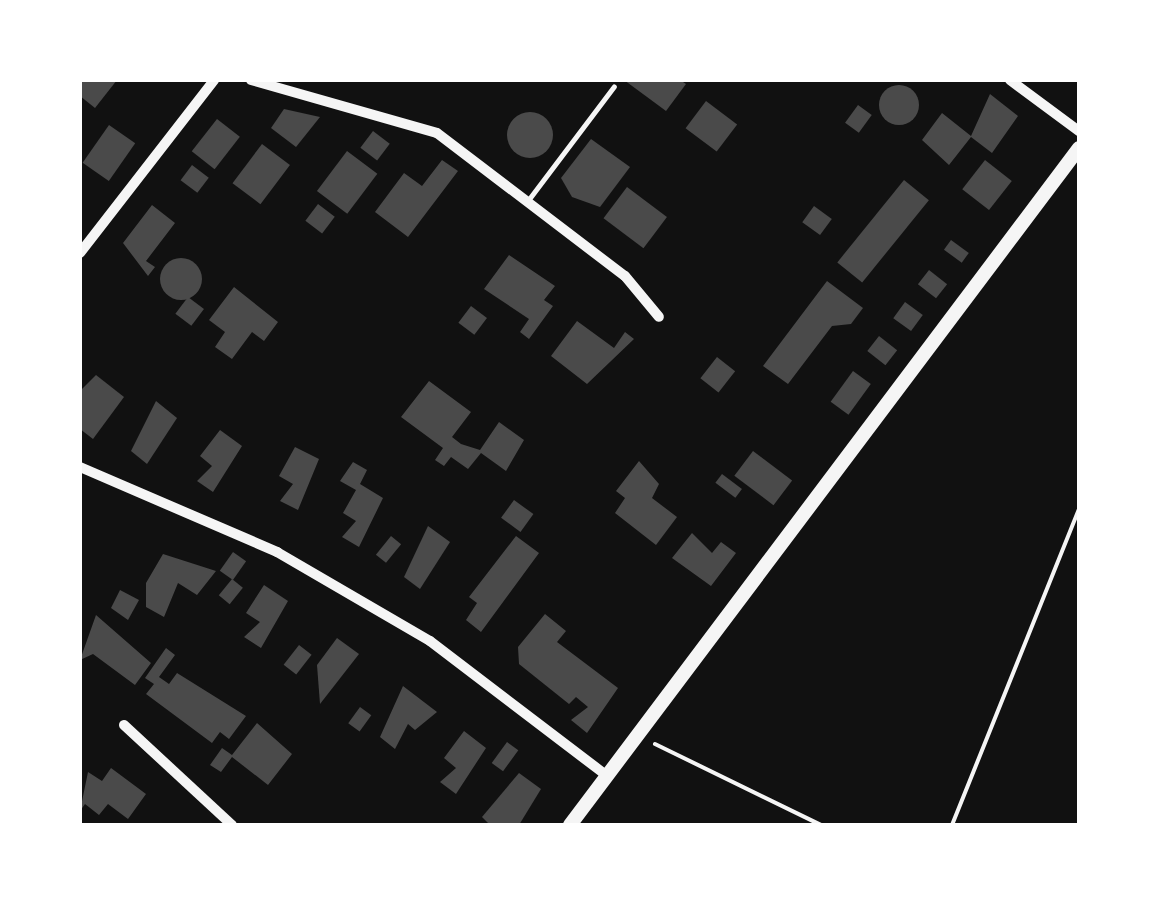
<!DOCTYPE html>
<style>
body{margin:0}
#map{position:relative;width:1159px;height:905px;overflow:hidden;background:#111;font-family:Rubik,sans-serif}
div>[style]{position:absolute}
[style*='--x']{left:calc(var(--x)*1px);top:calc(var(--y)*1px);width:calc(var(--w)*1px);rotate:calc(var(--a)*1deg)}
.building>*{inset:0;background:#4a4a4a;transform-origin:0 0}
.round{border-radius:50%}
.path>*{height:4px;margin:-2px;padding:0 2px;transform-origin:2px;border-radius:2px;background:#f5f5f5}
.service>*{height:5px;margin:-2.5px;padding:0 2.5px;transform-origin:2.5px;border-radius:2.5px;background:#f5f5f5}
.minor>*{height:10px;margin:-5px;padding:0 5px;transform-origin:5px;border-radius:5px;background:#f5f5f5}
.tertiary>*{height:14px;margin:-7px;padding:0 7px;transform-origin:7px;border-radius:7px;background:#f5f5f5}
span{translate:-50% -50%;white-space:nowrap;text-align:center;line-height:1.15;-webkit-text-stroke:10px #fff;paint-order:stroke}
.frame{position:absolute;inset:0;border:82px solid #fff;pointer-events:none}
</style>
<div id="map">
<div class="building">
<div style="clip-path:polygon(80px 80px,117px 80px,95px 108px,80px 96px)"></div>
<div style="clip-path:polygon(624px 80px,680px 80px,686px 84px,666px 111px)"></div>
<div class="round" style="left:879px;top:85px;width:40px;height:40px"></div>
<div style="clip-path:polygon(990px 94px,1018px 116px,992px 153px,971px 137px,949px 165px,922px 140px,942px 113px,971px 136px)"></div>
<div style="left:706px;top:101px;width:39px;height:34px;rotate:37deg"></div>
<div style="left:858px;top:105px;width:17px;height:22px;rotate:36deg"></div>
<div style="clip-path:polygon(284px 109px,320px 117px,296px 147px,271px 128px)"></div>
<div class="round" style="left:507px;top:112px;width:46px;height:46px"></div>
<div style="left:217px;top:119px;width:29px;height:41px;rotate:38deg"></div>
<div style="left:109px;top:125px;width:32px;height:46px;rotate:35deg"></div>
<div style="left:373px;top:131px;width:21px;height:21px;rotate:37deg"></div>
<div style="clip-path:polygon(591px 139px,630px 167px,600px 207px,572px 197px,561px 178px)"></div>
<div style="left:262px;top:144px;width:35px;height:49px;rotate:37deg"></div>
<div style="left:347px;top:151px;width:38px;height:50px;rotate:37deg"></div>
<div style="clip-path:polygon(442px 160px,458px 171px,408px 237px,375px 212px,404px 173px,422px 186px)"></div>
<div style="left:985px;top:160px;width:34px;height:37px;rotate:38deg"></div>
<div style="left:192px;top:165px;width:21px;height:19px;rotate:37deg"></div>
<div style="left:904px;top:180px;width:32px;height:106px;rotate:39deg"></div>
<div style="left:627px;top:187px;width:50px;height:39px;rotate:37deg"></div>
<div style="left:318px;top:204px;width:21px;height:21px;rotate:37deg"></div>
<div style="clip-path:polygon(152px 205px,175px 223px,146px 261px,155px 267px,148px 276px,123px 243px)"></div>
<div style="left:814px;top:206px;width:22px;height:20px;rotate:36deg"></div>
<div style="left:951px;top:240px;width:22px;height:12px;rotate:36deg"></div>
<div style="clip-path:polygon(509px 255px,555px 286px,544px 300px,553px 306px,529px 339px,520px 332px,529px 319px,484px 289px)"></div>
<div class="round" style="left:160px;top:258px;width:42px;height:42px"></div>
<div style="left:929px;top:270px;width:23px;height:18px;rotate:38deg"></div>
<div style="clip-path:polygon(827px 281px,863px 308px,851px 324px,832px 326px,788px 384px,763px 366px)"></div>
<div style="clip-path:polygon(234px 287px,278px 322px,264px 341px,252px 332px,232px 359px,215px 347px,225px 332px,209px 320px)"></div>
<div style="left:188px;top:297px;width:20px;height:21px;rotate:37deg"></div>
<div style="left:905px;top:302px;width:22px;height:20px;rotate:36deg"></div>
<div style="left:471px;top:306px;width:20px;height:21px;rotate:37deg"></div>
<div style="clip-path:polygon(577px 321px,614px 348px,625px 332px,634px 339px,587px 384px,551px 356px)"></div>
<div style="left:879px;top:336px;width:23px;height:19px;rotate:38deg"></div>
<div style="left:717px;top:357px;width:23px;height:27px;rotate:38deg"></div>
<div style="left:853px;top:371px;width:22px;height:38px;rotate:36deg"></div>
<div style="clip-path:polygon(96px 375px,124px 397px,93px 439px,80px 429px,80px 391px)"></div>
<div style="clip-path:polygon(429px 381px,471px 412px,452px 437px,461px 444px,480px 450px,499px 422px,524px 440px,506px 471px,481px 453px,468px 469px,451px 457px,444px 466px,435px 460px,443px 448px,401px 417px)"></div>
<div style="clip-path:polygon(156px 401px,177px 418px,147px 464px,131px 451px)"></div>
<div style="clip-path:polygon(220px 430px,242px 446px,213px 492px,197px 481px,212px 466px,200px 456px)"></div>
<div style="clip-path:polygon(295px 447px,319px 459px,298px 510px,280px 501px,293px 484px,279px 476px)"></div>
<div style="left:753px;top:451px;width:49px;height:31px;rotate:37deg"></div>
<div style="clip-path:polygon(639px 461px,659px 484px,652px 498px,677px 517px,656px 545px,615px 513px,625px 498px,616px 491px)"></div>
<div style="clip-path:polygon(353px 462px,367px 470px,360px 484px,383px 498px,359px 547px,342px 537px,356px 521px,343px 513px,356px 490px,340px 481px)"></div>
<div style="left:722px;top:474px;width:25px;height:11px;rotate:37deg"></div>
<div style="left:514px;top:500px;width:24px;height:22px;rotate:36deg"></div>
<div style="clip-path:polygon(428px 526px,450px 542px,420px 589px,404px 577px)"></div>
<div style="clip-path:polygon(692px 533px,712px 553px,721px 542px,736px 553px,711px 586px,672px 558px)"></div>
<div style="left:391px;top:536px;width:13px;height:24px;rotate:39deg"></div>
<div style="clip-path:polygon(516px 536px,539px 553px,481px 632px,466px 620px,477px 603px,469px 597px)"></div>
<div style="left:233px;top:552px;width:16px;height:23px;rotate:35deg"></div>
<div style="clip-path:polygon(163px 554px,216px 571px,197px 595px,178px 583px,164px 617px,146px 607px,146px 583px)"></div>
<div style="left:232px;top:579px;width:14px;height:21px;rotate:39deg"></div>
<div style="clip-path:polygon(264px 585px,288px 601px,261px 648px,244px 637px,260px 622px,246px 613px)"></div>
<div style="clip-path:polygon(120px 590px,139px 600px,128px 620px,111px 608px)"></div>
<div style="clip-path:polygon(545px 614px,566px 631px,557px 642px,618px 688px,587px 733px,571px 720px,588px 707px,576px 697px,569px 704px,519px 664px,518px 647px)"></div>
<div style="clip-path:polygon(96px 615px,151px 663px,135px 685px,93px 654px,80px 660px)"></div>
<div style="clip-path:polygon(337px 638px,359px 654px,320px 704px,317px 665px)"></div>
<div style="left:299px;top:645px;width:16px;height:25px;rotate:38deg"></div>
<div style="clip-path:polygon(166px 648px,175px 655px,159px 677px,169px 684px,177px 673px,246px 716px,229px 739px,220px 732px,212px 743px,146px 694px,154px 684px,145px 678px)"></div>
<div style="clip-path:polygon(403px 686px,437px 712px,415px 730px,408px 724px,395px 749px,380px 737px)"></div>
<div style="left:360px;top:707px;width:14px;height:20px;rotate:36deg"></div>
<div style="clip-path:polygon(257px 723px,292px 754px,268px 785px,232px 757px,221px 772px,210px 765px,222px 748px,232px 755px)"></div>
<div style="clip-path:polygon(464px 731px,486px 748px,456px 794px,440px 782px,456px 768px,444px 758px)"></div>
<div style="left:507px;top:742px;width:14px;height:26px;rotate:36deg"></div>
<div style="clip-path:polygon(111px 768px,146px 794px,128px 819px,108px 804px,99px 815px,85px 804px,80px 811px,88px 772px,102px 781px)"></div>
<div style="clip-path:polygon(519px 773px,541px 789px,519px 825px,490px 825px,482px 817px)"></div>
</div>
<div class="path">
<div style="--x:655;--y:744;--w:185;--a:26"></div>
<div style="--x:952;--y:825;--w:341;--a:-68.1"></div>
</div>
<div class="service">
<div style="--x:529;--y:199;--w:141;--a:-53"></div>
</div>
<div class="minor">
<div style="--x:251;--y:80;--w:193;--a:15.9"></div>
<div style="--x:437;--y:133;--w:236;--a:37.3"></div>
<div style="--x:625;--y:276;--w:53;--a:50.3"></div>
<div style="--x:1010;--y:80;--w:86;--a:36.5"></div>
<div style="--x:80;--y:253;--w:219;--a:-52.2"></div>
<div style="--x:80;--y:467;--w:215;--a:23.3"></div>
<div style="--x:277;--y:552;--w:177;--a:30.2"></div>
<div style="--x:430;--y:641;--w:223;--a:37.3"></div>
<div style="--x:124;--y:725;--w:147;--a:42.8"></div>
</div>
<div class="tertiary">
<div style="--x:570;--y:825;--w:847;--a:-53.06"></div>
</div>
<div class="frame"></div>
</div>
